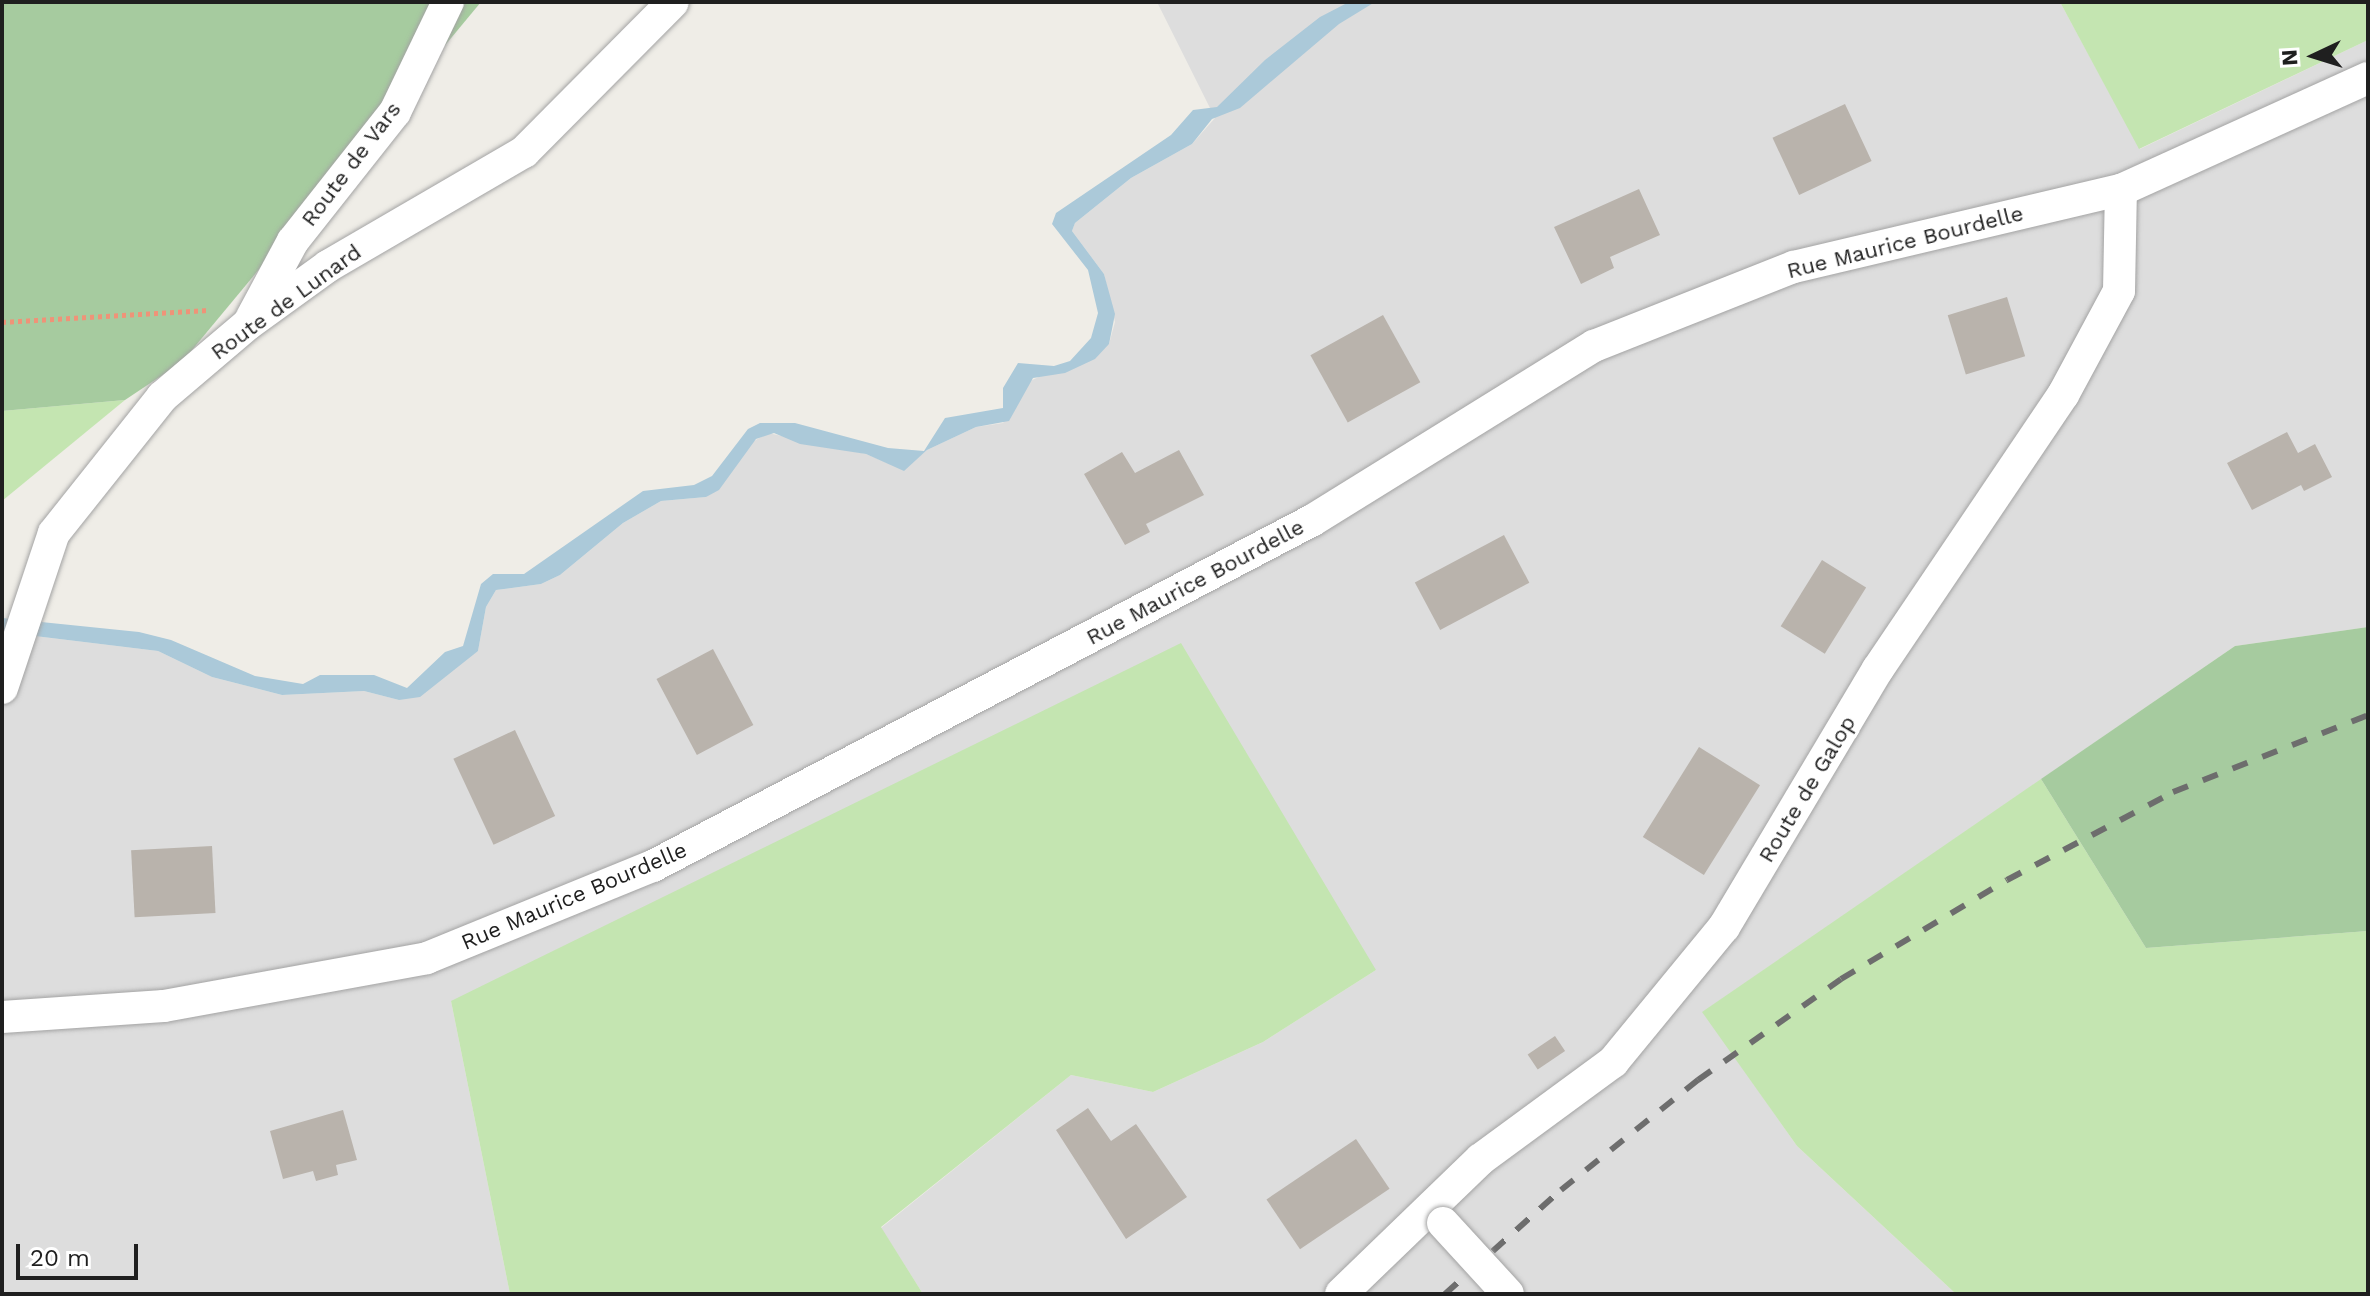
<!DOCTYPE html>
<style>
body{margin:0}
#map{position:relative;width:2370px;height:1296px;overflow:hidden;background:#efede7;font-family:"Work Sans",sans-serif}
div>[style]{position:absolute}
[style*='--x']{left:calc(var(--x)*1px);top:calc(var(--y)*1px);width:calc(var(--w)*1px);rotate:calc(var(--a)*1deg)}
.residential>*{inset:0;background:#ddd}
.grass>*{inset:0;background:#c4e5b1}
.forest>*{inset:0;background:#a6cb9f}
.water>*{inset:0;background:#abc9d9}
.building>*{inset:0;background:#b9b3ac;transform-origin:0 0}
.path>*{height:5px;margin-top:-2.5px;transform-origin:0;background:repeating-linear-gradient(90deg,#ef9378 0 4px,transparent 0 8px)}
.roads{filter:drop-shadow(0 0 2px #a3a3a3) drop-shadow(0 0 2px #a3a3a3)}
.minor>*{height:32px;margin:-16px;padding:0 16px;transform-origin:16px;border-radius:16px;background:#fff}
.rail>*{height:6px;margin-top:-3px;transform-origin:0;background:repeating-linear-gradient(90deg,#6d6d6d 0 16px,transparent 0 32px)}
.bridges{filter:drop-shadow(0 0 2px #a3a3a3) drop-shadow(0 0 2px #a3a3a3)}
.minor-bridge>*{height:32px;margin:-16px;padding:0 16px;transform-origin:16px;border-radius:16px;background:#fff}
span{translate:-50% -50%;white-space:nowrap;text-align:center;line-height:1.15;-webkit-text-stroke:6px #fff;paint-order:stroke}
.street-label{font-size:22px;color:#1f1f1f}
.frame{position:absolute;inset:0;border:4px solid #1f1f1f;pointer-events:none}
.north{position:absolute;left:2274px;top:16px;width:80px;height:80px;-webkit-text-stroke:6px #fff;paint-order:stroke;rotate:266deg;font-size:22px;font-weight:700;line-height:32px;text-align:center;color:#1f1f1f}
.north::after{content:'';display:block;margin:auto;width:28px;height:36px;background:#1f1f1f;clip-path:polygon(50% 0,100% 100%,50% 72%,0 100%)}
.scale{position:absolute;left:16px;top:1244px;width:122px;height:36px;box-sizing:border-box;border:4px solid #1f1f1f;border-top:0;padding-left:10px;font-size:24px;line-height:28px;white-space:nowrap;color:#1f1f1f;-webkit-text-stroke:6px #fff;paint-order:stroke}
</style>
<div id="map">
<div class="residential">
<div style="clip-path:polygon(1157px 2px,2060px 2px,2140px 149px,2368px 40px,2368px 627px,2235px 646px,1703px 1012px,1797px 1146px,1956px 1294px,923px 1294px,881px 1228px,1071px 1075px,1153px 1092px,1263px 1042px,1376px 970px,451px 1001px,510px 1294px,2px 1294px,2px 632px,158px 651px,212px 677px,282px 695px,364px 691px,399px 700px,478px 651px,486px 607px,496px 590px,541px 584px,560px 575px,623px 523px,661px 501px,706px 497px,747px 445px,768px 433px,866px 454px,904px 470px,927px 450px,976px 427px,1003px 423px,1026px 383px,1109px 344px,1115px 322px,1104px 274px,1072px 231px,1075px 223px,1131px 178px,1192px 144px,1215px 118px)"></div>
</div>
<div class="grass">
<div style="clip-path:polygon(2060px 2px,2368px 2px,2368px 40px,2139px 149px)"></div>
<div style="clip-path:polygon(125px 400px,2px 501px,2px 411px)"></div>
<div style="clip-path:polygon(1181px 643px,1376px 970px,1263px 1042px,1153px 1092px,1071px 1075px,881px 1227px,923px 1294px,510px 1294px,451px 1001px)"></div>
<div style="clip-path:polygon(2041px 779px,2146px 948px,2368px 931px,2368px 1294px,1956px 1294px,1797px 1146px,1702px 1012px)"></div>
</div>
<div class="forest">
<div style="clip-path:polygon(2px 2px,481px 2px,182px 362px,125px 400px,2px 411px)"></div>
<div style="clip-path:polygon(2368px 627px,2368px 931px,2146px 948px,2041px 779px,2235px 646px)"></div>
</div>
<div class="water">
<div style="clip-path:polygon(1349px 2px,1375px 2px,1339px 24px,1240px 108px,1212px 119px,1192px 144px,1131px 178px,1075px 223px,1072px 231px,1104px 274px,1115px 314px,1109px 344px,1095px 359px,1065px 373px,1033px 378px,1009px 421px,976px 427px,927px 450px,904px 471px,866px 454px,800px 444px,774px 433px,756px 439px,719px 490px,706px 497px,661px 501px,623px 523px,560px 575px,541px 584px,496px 590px,486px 607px,478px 651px,420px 697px,399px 700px,364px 691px,282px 695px,212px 677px,158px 651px,2px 632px,2px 618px,139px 632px,171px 640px,255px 676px,303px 684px,320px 675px,374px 675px,407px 688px,445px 652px,463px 646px,481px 584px,493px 574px,524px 574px,643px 491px,694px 485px,712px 476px,748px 429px,760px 423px,795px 423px,888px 448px,924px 451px,945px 418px,1003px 408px,1003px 388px,1018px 363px,1054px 366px,1070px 361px,1091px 338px,1098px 313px,1088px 270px,1052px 224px,1056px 213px,1171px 135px,1193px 110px,1217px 107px,1265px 60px,1320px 17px)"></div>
</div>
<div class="building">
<div style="left:1845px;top:104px;width:63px;height:80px;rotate:65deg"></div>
<div style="clip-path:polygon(1639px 189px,1660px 235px,1610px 257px,1614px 268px,1581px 284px,1554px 227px)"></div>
<div style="left:2007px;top:297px;width:62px;height:62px;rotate:73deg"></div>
<div style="left:1383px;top:315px;width:77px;height:83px;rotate:61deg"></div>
<div style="clip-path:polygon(2287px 432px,2298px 453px,2315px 444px,2332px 477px,2304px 491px,2301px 485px,2252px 510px,2227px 463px)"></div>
<div style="clip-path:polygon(1179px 450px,1204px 495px,1146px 524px,1150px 532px,1125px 545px,1084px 474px,1122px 452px,1135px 473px)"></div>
<div style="left:1504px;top:535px;width:54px;height:101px;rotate:62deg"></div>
<div style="left:1822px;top:560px;width:52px;height:78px;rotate:32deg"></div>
<div style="left:713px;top:649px;width:86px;height:64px;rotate:62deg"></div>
<div style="left:515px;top:730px;width:95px;height:68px;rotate:65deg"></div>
<div style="left:1699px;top:747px;width:72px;height:106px;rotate:32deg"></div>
<div style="left:212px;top:846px;width:67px;height:81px;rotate:87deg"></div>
<div style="left:1555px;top:1036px;width:18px;height:33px;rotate:56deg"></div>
<div style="clip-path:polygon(1088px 1108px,1111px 1141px,1136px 1124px,1187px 1197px,1126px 1239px,1056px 1130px)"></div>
<div style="clip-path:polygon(343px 1110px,357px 1160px,336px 1165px,338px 1175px,316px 1181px,313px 1171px,283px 1179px,270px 1131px)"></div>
<div style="left:1356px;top:1139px;width:60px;height:108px;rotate:56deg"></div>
</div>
<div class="path">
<div style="--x:2;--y:322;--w:207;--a:-3.3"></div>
</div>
<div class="roads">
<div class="minor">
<div style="--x:252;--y:317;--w:86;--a:-61.7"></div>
<div style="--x:293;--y:241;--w:164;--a:-51.7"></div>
<div style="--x:395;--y:112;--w:122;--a:-64.3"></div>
<div style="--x:2;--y:688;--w:163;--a:-71.5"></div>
<div style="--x:54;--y:533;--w:174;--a:-51.5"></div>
<div style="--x:162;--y:397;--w:113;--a:-40.3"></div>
<div style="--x:248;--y:324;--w:99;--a:-35.9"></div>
<div style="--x:328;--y:266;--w:227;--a:-30.2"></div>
<div style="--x:524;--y:152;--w:211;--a:-45.2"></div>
<div style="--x:2;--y:1017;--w:162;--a:-3.9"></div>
<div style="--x:164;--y:1006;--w:267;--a:-10.3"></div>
<div style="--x:427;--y:958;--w:244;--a:-22.2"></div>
<div style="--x:653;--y:866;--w:745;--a:-27.67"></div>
<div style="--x:1313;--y:520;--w:331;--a:-31.8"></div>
<div style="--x:1594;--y:346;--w:215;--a:-21.6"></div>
<div style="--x:1794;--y:267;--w:336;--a:-13.3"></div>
<div style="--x:2121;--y:190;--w:271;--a:-24.4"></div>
<div style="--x:1341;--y:1294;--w:194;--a:-44"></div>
<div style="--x:1481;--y:1159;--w:164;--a:-36.3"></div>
<div style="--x:1613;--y:1062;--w:175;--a:-50.6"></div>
<div style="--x:1724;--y:927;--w:300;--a:-59.2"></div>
<div style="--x:1878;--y:669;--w:331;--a:-56"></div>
<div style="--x:2063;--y:395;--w:118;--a:-61.7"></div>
<div style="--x:2119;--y:291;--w:101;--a:-88.9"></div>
</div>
</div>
<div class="rail">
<div style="--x:1445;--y:1294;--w:156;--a:-41.9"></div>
<div style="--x:1561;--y:1190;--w:176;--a:-38.8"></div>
<div style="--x:1698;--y:1080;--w:175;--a:-35.2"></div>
<div style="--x:1841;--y:979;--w:193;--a:-30.8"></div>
<div style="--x:2007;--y:880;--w:188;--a:-27.9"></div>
<div style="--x:2173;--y:792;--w:210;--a:-21.5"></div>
</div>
<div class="bridges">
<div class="minor-bridge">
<div style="--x:1443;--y:1223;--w:96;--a:47.5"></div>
</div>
</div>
<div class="street-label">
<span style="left:351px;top:164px;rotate:-53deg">Route de Vars</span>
<span style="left:1905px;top:242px;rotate:-14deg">Rue Maurice Bourdelle</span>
<span style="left:286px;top:302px;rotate:-36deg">Route de Lunard</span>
<span style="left:1195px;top:582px;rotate:-28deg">Rue Maurice Bourdelle</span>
<span style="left:1807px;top:789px;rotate:-59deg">Route de Galop</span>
<span style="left:574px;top:896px;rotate:-23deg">Rue Maurice Bourdelle</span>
</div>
<div class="frame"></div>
<div class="north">N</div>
<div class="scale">20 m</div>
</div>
